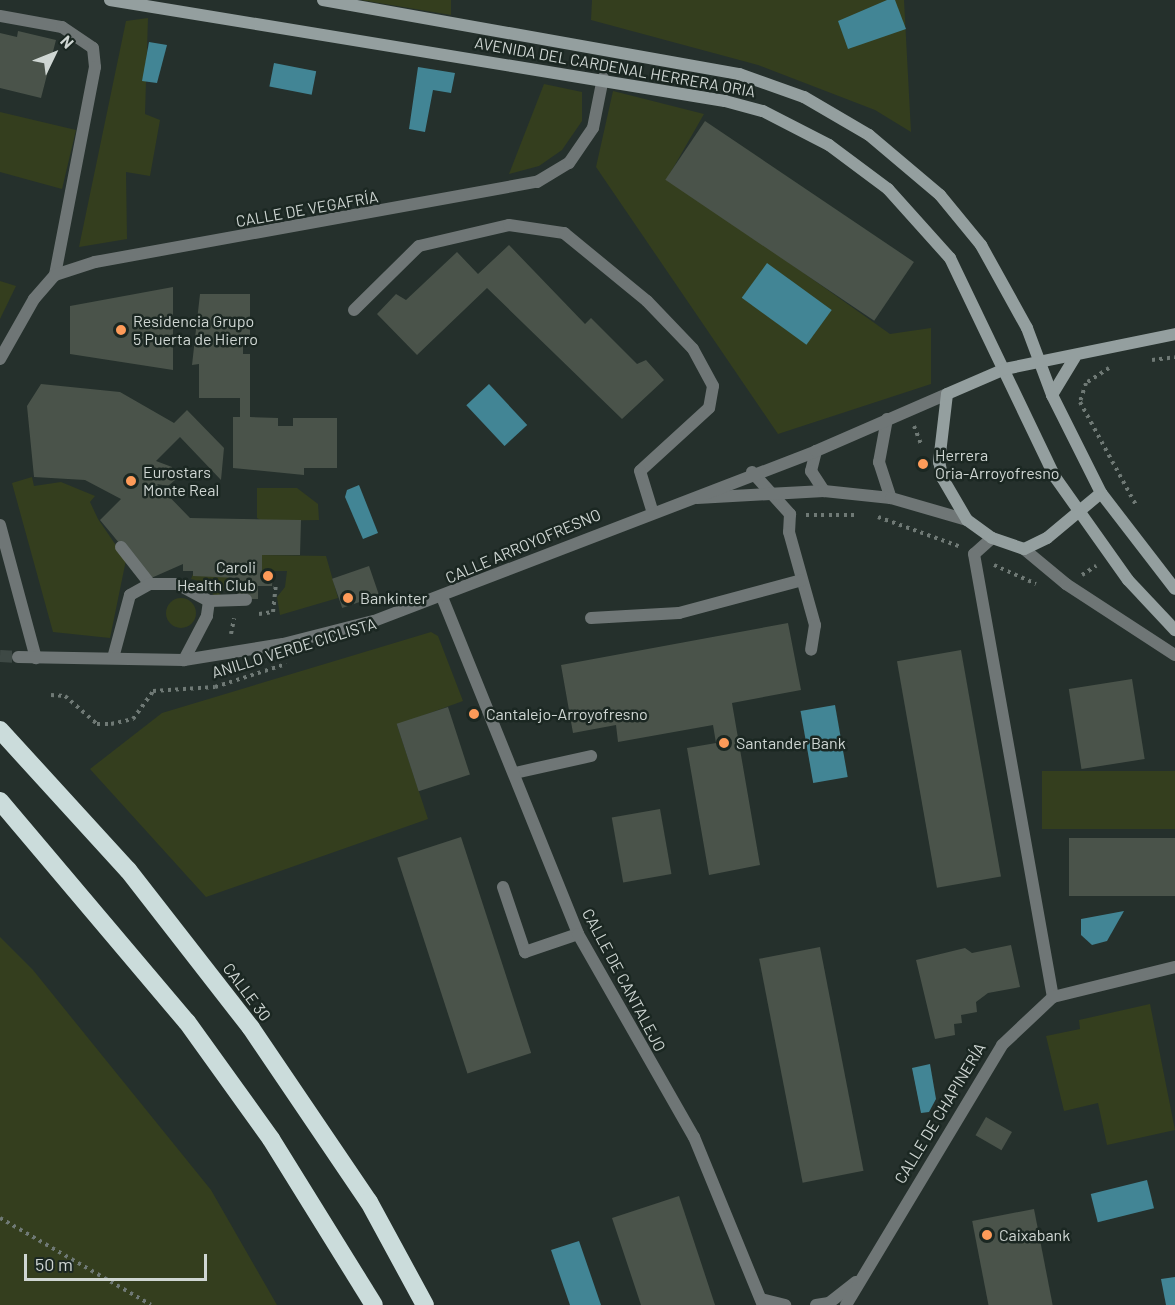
<!DOCTYPE html>
<meta charset="utf-8">
<style>
body{margin:0}
#map{position:relative;width:1175px;height:1305px;overflow:hidden;background:#25302c;font-family:Barlow,sans-serif}
div>[style]{position:absolute}
[style*='--x']{left:calc(var(--x)*1px);top:calc(var(--y)*1px);width:calc(var(--w)*1px);rotate:calc(var(--a)*1deg)}
.green>*{inset:0;background:#343e1e;transform-origin:0 0}
.round{border-radius:50%}
.water>*{inset:0;background:#428595;transform-origin:0 0}
.building>*{inset:0;background:#4a534a;transform-origin:0 0}
.street-tunnel>*{height:12px;margin-top:-6px;transform-origin:0;background:repeating-linear-gradient(90deg,#3e4945 0 12px,transparent 0 18px)}
.path>*{height:4px;margin-top:-2px;transform-origin:0;background:repeating-linear-gradient(90deg,#6f7975 0 3px,transparent 0 7.5px)}
.lane>*{height:12px;margin:-6px;padding:0 6px;transform-origin:6px;border-radius:6px;background:#6f7676}
.street>*{height:12px;margin:-6px;padding:0 6px;transform-origin:6px;border-radius:6px;background:#6f7676}
.secondary>*{height:12px;margin:-6px;padding:0 6px;transform-origin:6px;border-radius:6px;background:#949f9f}
.highway>*{height:18px;margin:-9px;padding:0 9px;transform-origin:9px;border-radius:9px;background:#cbdcdb}
.dots>*{width:16px;height:16px;translate:-50% -50%;box-sizing:border-box;border:3px solid #1b2722;border-radius:50%}
span{translate:-50% -50%;white-space:nowrap;text-align:center;line-height:1.15;-webkit-text-stroke:5px #1b2722;paint-order:stroke}
.street-label{font-size:16px;color:#cfd6d3}
.poi-label{font-size:16px;color:#cfd6d3}
.left{translate:0 -50%;text-align:left}
.right{translate:-100% -50%;text-align:right}
.north{position:absolute;left:24px;top:24px;width:60px;height:60px;-webkit-text-stroke:4px #1b2722;paint-order:stroke;rotate:47deg;font-size:16px;font-weight:700;line-height:24px;text-align:center;color:#cfd6d3}
.north::after{content:'';display:block;margin:auto;width:21px;height:27px;background:#cfd6d3;clip-path:polygon(50% 0,100% 100%,50% 72%,0 100%)}
.scale{position:absolute;left:24px;top:1254px;width:183px;height:27px;box-sizing:border-box;border:3px solid #cfd6d3;border-top:0;padding-left:8px;font-size:18px;line-height:21px;white-space:nowrap;color:#cfd6d3;-webkit-text-stroke:4px #1b2722;paint-order:stroke}
</style>
<div id="map">
<div class="green">
<div style="clip-path:polygon(361px 0,451px 0,451px 15px)"></div>
<div style="clip-path:polygon(592px 0,904px 0,911px 132px,875px 110px,758px 65px,591px 20px)"></div>
<div style="clip-path:polygon(148px 18px,145px 114px,160px 120px,150px 176px,126px 172px,127px 239px,79px 247px,126px 21px)"></div>
<div style="clip-path:polygon(544px 84px,582px 92px,582px 121px,562px 150px,539px 166px,509px 174px)"></div>
<div style="clip-path:polygon(613px 91px,704px 114px,668px 177px,890px 334px,931px 328px,931px 384px,778px 434px,596px 167px)"></div>
<div style="clip-path:polygon(0 112px,76px 130px,62px 189px,0 172px)"></div>
<div style="clip-path:polygon(0 281px,16px 286px,0 319px)"></div>
<div style="clip-path:polygon(32px 477px,34px 486px,61px 482px,95px 496px,90px 502px,98px 519px,126px 560px,110px 638px,53px 632px,12px 483px)"></div>
<div style="clip-path:polygon(257px 488px,297px 488px,318px 504px,319px 520px,262px 521px,257px 518px)"></div>
<div style="clip-path:polygon(262px 555px,326px 556px,338px 598px,280px 615px,277px 597px,285px 587px,287px 571px,262px 571px)"></div>
<div style="clip-path:polygon(193px 574px,229px 577px,227px 587px,216px 598px,204px 582px,191px 579px)"></div>
<div class="round" style="left:166px;top:598px;width:30px;height:30px"></div>
<div style="clip-path:polygon(431px 632px,438px 636px,463px 701px,397px 725px,428px 819px,206px 897px,90px 769px,162px 713px)"></div>
<div style="left:1175px;top:771px;width:58px;height:133px;rotate:90deg"></div>
<div style="clip-path:polygon(0 937px,33px 970px,211px 1190px,277px 1305px,0 1305px)"></div>
<div style="clip-path:polygon(1150px 1004px,1175px 1130px,1107px 1145px,1098px 1103px,1064px 1111px,1046px 1036px,1080px 1029px,1079px 1020px)"></div>
</div>
<div class="water">
<div style="clip-path:polygon(887px 0,895px 0,906px 29px,848px 49px,838px 21px)"></div>
<div style="clip-path:polygon(149px 42px,167px 45px,157px 83px,142px 81px)"></div>
<div style="left:274px;top:63px;width:43px;height:24px;rotate:11deg"></div>
<div style="clip-path:polygon(418px 67px,455px 73px,451px 93px,433px 90px,425px 132px,409px 129px)"></div>
<div style="left:767px;top:263px;width:80px;height:43px;rotate:36deg"></div>
<div style="left:489px;top:384px;width:56px;height:31px;rotate:47deg"></div>
<div style="clip-path:polygon(359px 485px,378px 533px,363px 539px,345px 497px,347px 490px)"></div>
<div style="left:835px;top:705px;width:73px;height:35px;rotate:80deg"></div>
<div style="clip-path:polygon(1124px 911px,1107px 941px,1092px 945px,1081px 935px,1081px 919px)"></div>
<div style="clip-path:polygon(930px 1064px,936px 1099px,929px 1112px,921px 1113px,912px 1068px)"></div>
<div style="left:1147px;top:1180px;width:29px;height:58px;rotate:76deg"></div>
<div style="clip-path:polygon(579px 1241px,601px 1305px,570px 1305px,551px 1250px)"></div>
<div style="clip-path:polygon(1175px 1277px,1175px 1305px,1166px 1305px,1161px 1279px)"></div>
</div>
<div class="building">
<div style="clip-path:polygon(18px 31px,56px 40px,41px 98px,0 88px,0 33px,17px 37px)"></div>
<div style="left:705px;top:121px;width:252px;height:71px;rotate:34deg"></div>
<div style="clip-path:polygon(509px 245px,585px 324px,591px 318px,637px 364px,646px 360px,664px 380px,622px 419px,487px 288px,417px 355px,377px 314px,396px 294px,406px 300px,457px 252px,478px 274px)"></div>
<div style="clip-path:polygon(173px 287px,173px 370px,70px 354px,70px 306px)"></div>
<div style="clip-path:polygon(200px 294px,250px 294px,250px 338px,243px 337px,243px 354px,250px 354px,250px 417px,278px 418px,278px 426px,293px 426px,293px 418px,337px 418px,337px 468px,304px 468px,304px 475px,233px 468px,233px 417px,240px 417px,240px 398px,199px 398px,199px 364px,192px 365px)"></div>
<div style="clip-path:polygon(41px 384px,120px 392px,174px 423px,187px 410px,224px 448px,221px 480px,180px 437px,156px 461px,172px 467px,175px 480px,168px 486px,157px 484px,190px 518px,301px 520px,300px 555px,262px 555px,262px 571px,273px 571px,272px 586px,258px 586px,258px 599px,237px 599px,238px 578px,193px 576px,193px 571px,183px 571px,183px 564px,149px 579px,100px 520px,121px 499px,85px 480px,34px 477px,27px 406px)"></div>
<div style="left:369px;top:566px;width:31px;height:39px;rotate:71deg"></div>
<div style="clip-path:polygon(788px 623px,801px 690px,732px 703px,760px 865px,709px 875px,687px 748px,716px 743px,713px 725px,618px 742px,616px 725px,573px 733px,561px 665px)"></div>
<div style="left:961px;top:650px;width:230px;height:65px;rotate:80deg"></div>
<div style="left:1132px;top:679px;width:81px;height:64px;rotate:81deg"></div>
<div style="left:448px;top:707px;width:71px;height:54px;rotate:72deg"></div>
<div style="left:660px;top:809px;width:66px;height:49px;rotate:80deg"></div>
<div style="left:461px;top:837px;width:227px;height:67px;rotate:72deg"></div>
<div style="left:1175px;top:838px;width:58px;height:106px;rotate:90deg"></div>
<div style="clip-path:polygon(1011px 945px,1020px 987px,988px 993px,976px 1002px,977px 1012px,961px 1015px,962px 1023px,954px 1024px,955px 1035px,935px 1039px,916px 960px,965px 948px,972px 953px)"></div>
<div style="left:820px;top:947px;width:228px;height:62px;rotate:79deg"></div>
<div style="left:986px;top:1117px;width:30px;height:21px;rotate:30deg"></div>
<div style="clip-path:polygon(679px 1196px,715px 1305px,641px 1305px,612px 1218px)"></div>
<div style="left:1034px;top:1209px;width:98px;height:63px;rotate:79deg"></div>
</div>
<div class="street-tunnel">
<div style="--x:0;--y:656;--w:18;--a:3"></div>
</div>
<div class="path">
<div style="--x:1152;--y:360;--w:23;--a:-7"></div>
<div style="--x:1109;--y:368;--w:27;--a:147"></div>
<div style="--x:1086;--y:383;--w:20;--a:108"></div>
<div style="--x:1080;--y:402;--w:117;--a:61.5"></div>
<div style="--x:914;--y:426;--w:22;--a:69"></div>
<div style="--x:806;--y:515;--w:50;--a:0"></div>
<div style="--x:878;--y:517;--w:88;--a:19.9"></div>
<div style="--x:994;--y:565;--w:46;--a:24.3"></div>
<div style="--x:1082;--y:575;--w:17;--a:-33"></div>
<div style="--x:259;--y:614;--w:14;--a:-8"></div>
<div style="--x:273;--y:612;--w:30;--a:-84"></div>
<div style="--x:231;--y:634;--w:16;--a:-79"></div>
<div style="--x:51;--y:695;--w:14;--a:4"></div>
<div style="--x:65;--y:696;--w:43;--a:41.2"></div>
<div style="--x:97;--y:724;--w:14;--a:0"></div>
<div style="--x:111;--y:724;--w:23;--a:-13"></div>
<div style="--x:133;--y:719;--w:34;--a:-54"></div>
<div style="--x:153;--y:691;--w:62;--a:-3.7"></div>
<div style="--x:215;--y:687;--w:75;--a:-17.9"></div>
<div style="--x:0;--y:1218;--w:174;--a:29.9"></div>
</div>
<div class="lane">
<div style="--x:0;--y:16;--w:63;--a:10.1"></div>
<div style="--x:62;--y:27;--w:37;--a:34"></div>
<div style="--x:93;--y:48;--w:19;--a:84"></div>
<div style="--x:95;--y:67;--w:212;--a:100.9"></div>
<div style="--x:354;--y:310;--w:91;--a:-44.6"></div>
<div style="--x:419;--y:246;--w:92;--a:-13.1"></div>
<div style="--x:509;--y:225;--w:56;--a:8.3"></div>
<div style="--x:564;--y:233;--w:107;--a:39.3"></div>
<div style="--x:647;--y:301;--w:66;--a:46.2"></div>
<div style="--x:693;--y:349;--w:42;--a:61.6"></div>
<div style="--x:713;--y:386;--w:22;--a:100"></div>
<div style="--x:709;--y:408;--w:93;--a:137.6"></div>
<div style="--x:640;--y:471;--w:41;--a:72.9"></div>
<div style="--x:752;--y:472;--w:57;--a:47.9"></div>
<div style="--x:790;--y:514;--w:18;--a:93"></div>
<div style="--x:789;--y:532;--w:97;--a:74.4"></div>
<div style="--x:815;--y:625;--w:25;--a:99"></div>
<div style="--x:121;--y:547;--w:47;--a:51.9"></div>
<div style="--x:209;--y:601;--w:37;--a:-2"></div>
<div style="--x:591;--y:618;--w:88;--a:-3.3"></div>
<div style="--x:679;--y:613;--w:127;--a:-15"></div>
<div style="--x:113;--y:658;--w:65;--a:-74.9"></div>
<div style="--x:130;--y:595;--w:23;--a:-29"></div>
<div style="--x:150;--y:584;--w:27;--a:0"></div>
<div style="--x:177;--y:584;--w:36;--a:28"></div>
<div style="--x:209;--y:601;--w:15;--a:98"></div>
<div style="--x:207;--y:616;--w:50;--a:117.6"></div>
<div style="--x:515;--y:773;--w:78;--a:-12.6"></div>
<div style="--x:503;--y:887;--w:69;--a:71.3"></div>
<div style="--x:525;--y:952;--w:56;--a:-18.8"></div>
</div>
<div class="street">
<div style="--x:0;--y:359;--w:69;--a:-60.5"></div>
<div style="--x:34;--y:299;--w:32;--a:-49"></div>
<div style="--x:55;--y:275;--w:42;--a:-18"></div>
<div style="--x:95;--y:262;--w:449;--a:-10.3"></div>
<div style="--x:537;--y:182;--w:37;--a:-31"></div>
<div style="--x:569;--y:163;--w:42;--a:-55.6"></div>
<div style="--x:593;--y:128;--w:51;--a:-78.7"></div>
<div style="--x:887;--y:419;--w:44;--a:100.5"></div>
<div style="--x:879;--y:462;--w:38;--a:72"></div>
<div style="--x:816;--y:451;--w:21;--a:104"></div>
<div style="--x:811;--y:471;--w:24;--a:57"></div>
<div style="--x:697;--y:498;--w:127;--a:-3.2"></div>
<div style="--x:824;--y:491;--w:67;--a:6"></div>
<div style="--x:891;--y:498;--w:79;--a:16.1"></div>
<div style="--x:0;--y:525;--w:138;--a:74.9"></div>
<div style="--x:992;--y:538;--w:24;--a:138"></div>
<div style="--x:974;--y:554;--w:450;--a:79.9"></div>
<div style="--x:1024;--y:549;--w:55;--a:39.8"></div>
<div style="--x:1066;--y:584;--w:130;--a:33.1"></div>
<div style="--x:442;--y:597;--w:363;--a:68"></div>
<div style="--x:578;--y:934;--w:234;--a:60.3"></div>
<div style="--x:694;--y:1137;--w:182;--a:67.7"></div>
<div style="--x:18;--y:657;--w:166;--a:1"></div>
<div style="--x:184;--y:660;--w:100;--a:-9.2"></div>
<div style="--x:283;--y:644;--w:94;--a:-14.2"></div>
<div style="--x:374;--y:621;--w:474;--a:-21"></div>
<div style="--x:816;--y:451;--w:143;--a:-23.5"></div>
<div style="--x:761;--y:1299;--w:25;--a:14"></div>
<div style="--x:816;--y:1305;--w:13;--a:-9"></div>
<div style="--x:829;--y:1303;--w:34;--a:-38"></div>
<div style="--x:846;--y:1305;--w:303;--a:-59"></div>
<div style="--x:1002;--y:1045;--w:70;--a:-43.3"></div>
<div style="--x:1053;--y:997;--w:126;--a:-13.8"></div>
</div>
<div class="secondary">
<div style="--x:110;--y:0;--w:623;--a:9.33"></div>
<div style="--x:725;--y:101;--w:39;--a:15"></div>
<div style="--x:763;--y:111;--w:74;--a:27.3"></div>
<div style="--x:829;--y:145;--w:74;--a:36.7"></div>
<div style="--x:888;--y:189;--w:93;--a:48.1"></div>
<div style="--x:950;--y:258;--w:243;--a:64.4"></div>
<div style="--x:1055;--y:477;--w:126;--a:54.7"></div>
<div style="--x:1128;--y:580;--w:69;--a:46.8"></div>
<div style="--x:323;--y:0;--w:423;--a:10.1"></div>
<div style="--x:739;--y:74;--w:69;--a:19.5"></div>
<div style="--x:804;--y:97;--w:75;--a:30.3"></div>
<div style="--x:869;--y:135;--w:93;--a:40.2"></div>
<div style="--x:940;--y:195;--w:65;--a:50.6"></div>
<div style="--x:981;--y:245;--w:95;--a:61"></div>
<div style="--x:1027;--y:328;--w:72;--a:69.5"></div>
<div style="--x:1052;--y:395;--w:110;--a:63.4"></div>
<div style="--x:1101;--y:493;--w:121;--a:52.4"></div>
<div style="--x:1052;--y:395;--w:44;--a:-58.8"></div>
<div style="--x:1101;--y:493;--w:70;--a:140.2"></div>
<div style="--x:1047;--y:538;--w:25;--a:154"></div>
<div style="--x:1024;--y:549;--w:34;--a:-161"></div>
<div style="--x:992;--y:538;--w:31;--a:-144"></div>
<div style="--x:967;--y:520;--w:48;--a:-120.3"></div>
<div style="--x:943;--y:479;--w:17;--a:-103"></div>
<div style="--x:939;--y:462;--w:68;--a:-83.3"></div>
<div style="--x:947;--y:394;--w:63;--a:-23.3"></div>
<div style="--x:1005;--y:369;--w:174;--a:-11.6"></div>
</div>
<div class="highway">
<div style="--x:0;--y:730;--w:190;--a:47.6"></div>
<div style="--x:128;--y:870;--w:200;--a:52.1"></div>
<div style="--x:251;--y:1028;--w:210;--a:55.9"></div>
<div style="--x:369;--y:1202;--w:117;--a:61.5"></div>
<div style="--x:0;--y:801;--w:289;--a:49.8"></div>
<div style="--x:187;--y:1022;--w:144;--a:54.3"></div>
<div style="--x:271;--y:1139;--w:195;--a:58.2"></div>
</div>
<div class="dots">
<div style="left:121px;top:330px;background:#fe9b59"></div>
<div style="left:923px;top:464px;background:#fe9b59"></div>
<div style="left:131px;top:481px;background:#fe9b59"></div>
<div style="left:268px;top:576px;background:#fe9b59"></div>
<div style="left:348px;top:598px;background:#fe9b59"></div>
<div style="left:474px;top:714px;background:#fe9b59"></div>
<div style="left:724px;top:743px;background:#fe9b59"></div>
<div style="left:987px;top:1235px;background:#fe9b59"></div>
</div>
<div class="street-label">
<span style="left:615px;top:67px;rotate:10deg">AVENIDA DEL CARDENAL HERRERA ORIA</span>
<span style="left:307px;top:209px;rotate:-10deg">CALLE DE VEGAFRÍA</span>
<span style="left:523px;top:546px;rotate:-23deg">CALLE ARROYOFRESNO</span>
<span style="left:294px;top:648px;rotate:-17deg">ANILLO VERDE CICLISTA</span>
<span style="left:624px;top:980px;rotate:62deg">CALLE DE CANTALEJO</span>
<span style="left:247px;top:992px;rotate:53deg">CALLE 30</span>
<span style="left:940px;top:1113px;rotate:-59deg">CALLE DE CHAPINERÍA</span>
</div>
<div class="poi-label">
<span class="left" style="left:133px;top:330px">Residencia Grupo<br>5 Puerta de Hierro</span>
<span class="left" style="left:935px;top:464px">Herrera<br>Oria-Arroyofresno</span>
<span class="left" style="left:143px;top:481px">Eurostars<br>Monte Real</span>
<span class="right" style="left:256px;top:576px">Caroli<br>Health Club</span>
<span class="left" style="left:360px;top:598px">Bankinter</span>
<span class="left" style="left:486px;top:714px">Cantalejo-Arroyofresno</span>
<span class="left" style="left:736px;top:743px">Santander Bank</span>
<span class="left" style="left:999px;top:1235px">Caixabank</span>
</div>
<div class="north">N</div>
<div class="scale">50 m</div>
</div>
